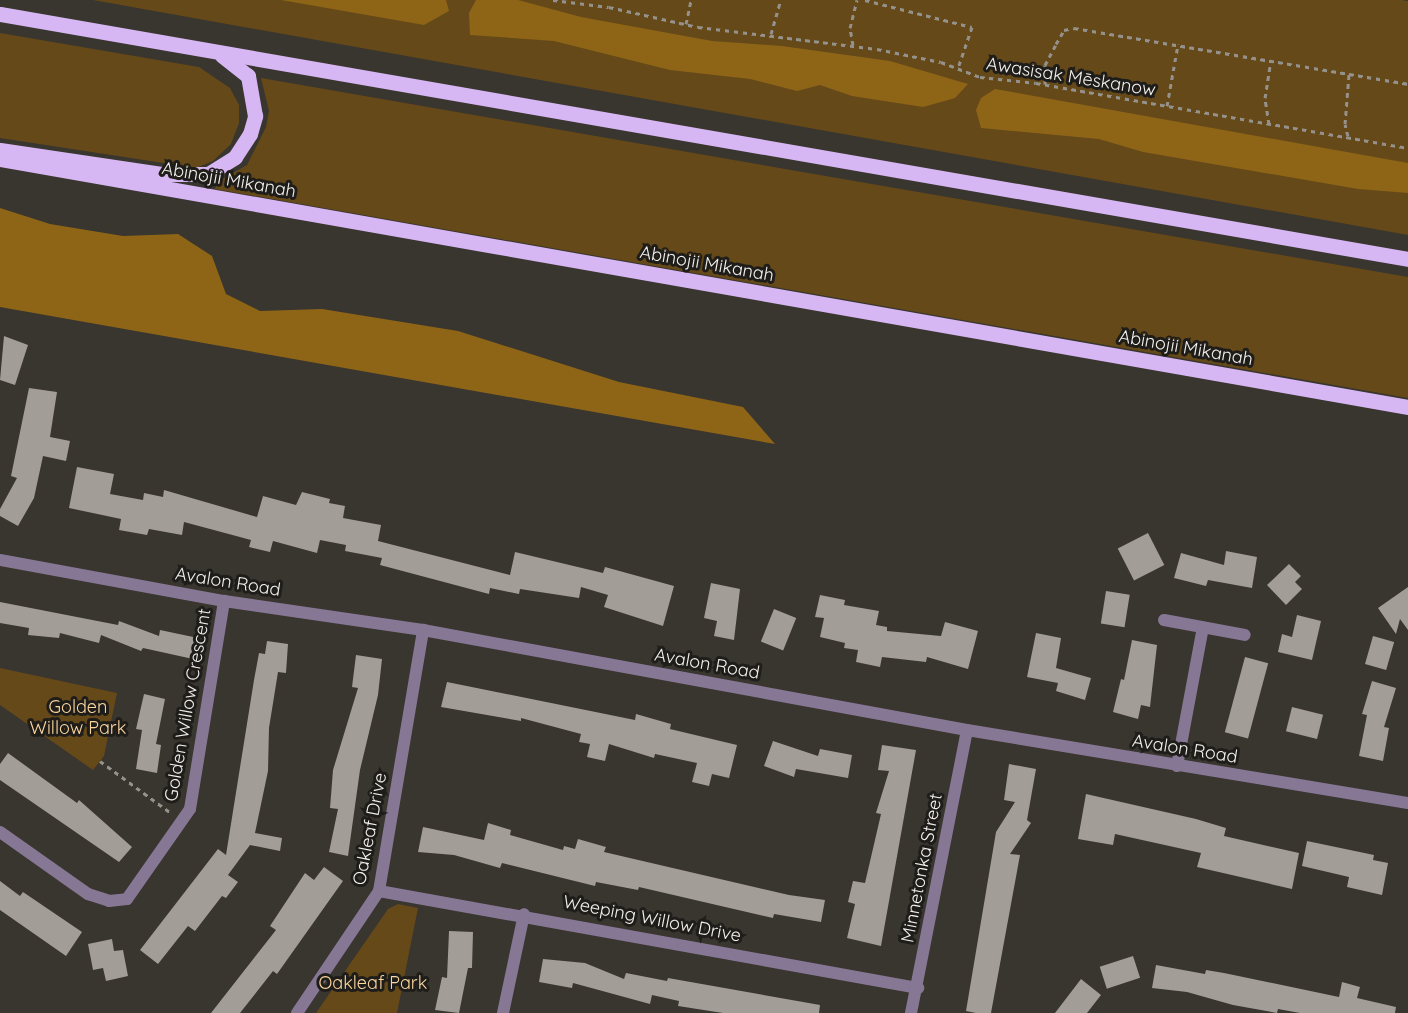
<!DOCTYPE html>
<meta charset="utf-8">
<style>
body{margin:0}
#map{position:relative;width:1408px;height:1013px;overflow:hidden;background:#39352f;font-family:Quicksand,sans-serif}
div>[style]{position:absolute}
[style*='--x']{left:calc(var(--x)*1px);top:calc(var(--y)*1px);width:calc(var(--w)*1px);rotate:calc(var(--a)*1deg)}
.green>*{inset:0;background:#654919}
.forest>*{inset:0;background:#8e6517}
.building>*{inset:0;background:#a29d96;transform-origin:0 0}
.path>*{height:3px;margin-top:-1.5px;transform-origin:0;background:repeating-linear-gradient(90deg,#95918c 0 4.5px,transparent 0 9px)}
.minor>*{height:12px;margin:-6px;padding:0 6px;transform-origin:6px;border-radius:6px;background:#867794}
.primary>*{height:15px;margin:-7.5px;padding:0 7.5px;transform-origin:7.5px;border-radius:7.5px;background:#d7b7f3}
span{translate:-50% -50%;white-space:nowrap;text-align:center;line-height:1.15;-webkit-text-stroke:6px #1f1d1a;paint-order:stroke}
.street-label{font-size:18px;color:#f4f1ed}
.park-label{font-size:18px;color:#fad6a0}
</style>
<div id="map">
<div class="green">
<div style="clip-path:polygon(93px 0,1402px 0,1408px 1px,1408px 235px)"></div>
<div style="clip-path:polygon(0 33px,199px 67px,230px 88px,239px 105px,239px 123px,231px 144px,213px 161px,196px 168px,0 138px)"></div>
<div style="clip-path:polygon(261px 78px,1408px 277px,1408px 398px,215px 189px,217px 182px,247px 165px,266px 127px,269px 111px)"></div>
<div style="clip-path:polygon(0 668px,117px 693px,104px 756px,93px 770px,0 705px)"></div>
<div style="clip-path:polygon(398px 904px,418px 908px,397px 1013px,316px 1013px,388px 909px)"></div>
</div>
<div class="forest">
<div style="clip-path:polygon(281px 0,446px 0,449px 11px,424px 25px)"></div>
<div style="clip-path:polygon(476px 0,518px 0,581px 17px,712px 41px,782px 46px,890px 61px,968px 84px,955px 98px,923px 107px,852px 96px,820px 85px,797px 91px,750px 79px,670px 70px,554px 41px,470px 35px,469px 13px)"></div>
<div style="clip-path:polygon(995px 89px,1408px 163px,1408px 193px,1358px 189px,1143px 152px,1099px 139px,981px 128px,976px 110px,981px 98px)"></div>
<div style="clip-path:polygon(0 208px,50px 224px,123px 236px,178px 234px,212px 256px,226px 294px,260px 311px,322px 309px,458px 331px,619px 382px,743px 407px,775px 444px,0 307px)"></div>
</div>
<div class="building">
<div style="clip-path:polygon(4px 336px,28px 345px,15px 385px,0 380px)"></div>
<div style="clip-path:polygon(29px 388px,57px 392px,50px 437px,70px 441px,66px 461px,43px 456px,34px 498px,18px 526px,0 516px,0 509px,17px 478px,11px 476px)"></div>
<div style="clip-path:polygon(77px 467px,114px 474px,110px 494px,143px 500px,144px 493px,163px 497px,164px 490px,257px 517px,263px 496px,296px 505px,302px 492px,330px 499px,329px 503px,345px 506px,343px 518px,381px 525px,378px 541px,510px 575px,515px 552px,603px 573px,605px 567px,674px 586px,663px 626px,604px 607px,608px 595px,581px 587px,579px 598px,520px 589px,519px 594px,490px 588px,489px 594px,380px 565px,382px 558px,345px 551px,346px 545px,320px 540px,317px 553px,273px 541px,270px 552px,249px 547px,251px 540px,184px 522px,182px 535px,149px 529px,147px 535px,119px 530px,121px 519px,69px 508px)"></div>
<div style="left:1148px;top:533px;width:36px;height:34px;rotate:63deg"></div>
<div style="clip-path:polygon(1226px 551px,1257px 557px,1252px 588px,1208px 580px,1206px 586px,1174px 578px,1181px 553px,1224px 565px)"></div>
<div style="clip-path:polygon(1289px 564px,1301px 576px,1295px 582px,1302px 589px,1286px 605px,1267px 585px)"></div>
<div style="clip-path:polygon(711px 583px,740px 589px,734px 640px,714px 636px,717px 621px,704px 618px)"></div>
<div style="clip-path:polygon(1408px 587px,1408px 630px,1400px 619px,1396px 634px,1378px 608px)"></div>
<div style="left:1106px;top:591px;width:24px;height:33px;rotate:9deg"></div>
<div style="clip-path:polygon(820px 595px,845px 600px,844px 605px,879px 611px,876px 625px,887px 627px,887px 631px,941px 636px,945px 622px,978px 631px,968px 669px,927px 657px,926px 662px,882px 657px,880px 667px,856px 662px,858px 650px,844px 648px,845px 643px,820px 637px,824px 618px,815px 617px)"></div>
<div style="clip-path:polygon(0 602px,118px 625px,119px 621px,159px 636px,160px 630px,198px 638px,193px 659px,143px 648px,141px 651px,101px 635px,99px 643px,60px 633px,59px 638px,28px 635px,29px 628px,0 623px)"></div>
<div style="left:774px;top:609px;width:24px;height:35px;rotate:22deg"></div>
<div style="clip-path:polygon(1297px 615px,1321px 621px,1312px 660px,1278px 652px,1282px 634px,1292px 637px)"></div>
<div style="clip-path:polygon(1036px 633px,1061px 638px,1056px 668px,1091px 678px,1085px 700px,1056px 691px,1058px 683px,1027px 677px)"></div>
<div style="left:1373px;top:636px;width:22px;height:29px;rotate:16deg"></div>
<div style="clip-path:polygon(1132px 640px,1157px 645px,1150px 707px,1141px 705px,1138px 719px,1113px 712px,1121px 679px,1124px 680px)"></div>
<div style="clip-path:polygon(267px 641px,288px 644px,286px 673px,278px 672px,269px 728px,268px 771px,255px 833px,282px 838px,280px 851px,250px 845px,228px 875px,238px 882px,226px 898px,222px 896px,195px 931px,188px 926px,158px 964px,140px 950px,218px 849px,226px 855px,254px 680px,259px 653px,265px 654px)"></div>
<div style="clip-path:polygon(356px 655px,382px 659px,378px 695px,360px 770px,348px 856px,329px 852px,338px 809px,330px 808px,333px 770px,358px 688px,352px 687px)"></div>
<div style="left:1245px;top:657px;width:24px;height:78px;rotate:15deg"></div>
<div style="clip-path:polygon(1372px 681px,1396px 688px,1384px 727px,1389px 728px,1383px 761px,1359px 756px,1367px 715px,1362px 714px)"></div>
<div style="clip-path:polygon(447px 682px,635px 720px,636px 714px,671px 724px,670px 729px,737px 745px,729px 778px,712px 774px,709px 786px,692px 782px,697px 763px,655px 754px,654px 758px,609px 744px,605px 761px,587px 757px,590px 744px,579px 742px,581px 734px,521px 718px,521px 721px,441px 707px)"></div>
<div style="clip-path:polygon(144px 694px,165px 699px,156px 744px,161px 745px,157px 773px,136px 769px,142px 730px,136px 729px)"></div>
<div style="left:1292px;top:707px;width:32px;height:25px;rotate:14deg"></div>
<div style="clip-path:polygon(773px 741px,818px 756px,820px 749px,852px 755px,848px 778px,796px 769px,794px 777px,764px 766px)"></div>
<div style="clip-path:polygon(882px 745px,916px 750px,881px 946px,847px 938px,855px 904px,848px 902px,853px 881px,865px 883px,881px 814px,876px 813px,889px 771px,878px 770px)"></div>
<div style="clip-path:polygon(8px 753px,77px 803px,79px 800px,132px 847px,119px 862px,0 780px,0 764px)"></div>
<div style="clip-path:polygon(1009px 764px,1036px 769px,1027px 820px,1031px 823px,1010px 854px,1020px 855px,991px 1013px,976px 1013px,966px 1011px,996px 832px,1015px 802px,1004px 800px)"></div>
<div style="clip-path:polygon(1086px 794px,1196px 819px,1226px 828px,1224px 836px,1299px 853px,1292px 889px,1197px 867px,1201px 853px,1115px 834px,1113px 845px,1078px 839px)"></div>
<div style="clip-path:polygon(488px 823px,511px 830px,510px 835px,563px 850px,564px 846px,575px 849px,578px 839px,606px 847px,604px 852px,789px 895px,825px 900px,821px 922px,774px 914px,773px 918px,639px 887px,638px 890px,596px 882px,595px 886px,502px 863px,500px 868px,454px 855px,418px 852px,423px 827px,484px 840px)"></div>
<div style="clip-path:polygon(1307px 841px,1374px 855px,1373px 860px,1388px 863px,1382px 895px,1347px 887px,1349px 877px,1302px 866px)"></div>
<div style="clip-path:polygon(324px 867px,343px 881px,277px 974px,273px 971px,240px 1013px,211px 1013px,276px 930px,270px 926px,305px 873px,314px 880px)"></div>
<div style="clip-path:polygon(0 881px,20px 896px,23px 892px,82px 932px,66px 956px,0 910px)"></div>
<div style="clip-path:polygon(449px 931px,473px 932px,472px 968px,468px 968px,459px 1013px,435px 1010px,442px 977px,447px 978px)"></div>
<div style="clip-path:polygon(112px 939px,114px 951px,123px 950px,128px 976px,106px 981px,103px 968px,93px 970px,88px 944px)"></div>
<div style="left:1133px;top:956px;width:23px;height:35px;rotate:72deg"></div>
<div style="clip-path:polygon(543px 959px,585px 963px,624px 979px,626px 973px,667px 981px,668px 978px,820px 1005px,819px 1013px,723px 1013px,678px 1006px,679px 1001px,652px 995px,650px 1004px,573px 983px,572px 988px,539px 982px)"></div>
<div style="clip-path:polygon(1156px 965px,1205px 974px,1206px 970px,1224px 973px,1339px 997px,1342px 982px,1360px 987px,1357px 998px,1396px 1007px,1395px 1013px,1300px 1013px,1278px 1009px,1277px 1013px,1233px 1005px,1187px 992px,1152px 988px)"></div>
<div style="clip-path:polygon(1081px 979px,1101px 995px,1087px 1013px,1055px 1013px)"></div>
</div>
<div class="path">
<div style="--x:553;--y:0;--w:56;--a:7.1"></div>
<div style="--x:609;--y:7;--w:91;--a:12.7"></div>
<div style="--x:698;--y:27;--w:180;--a:7"></div>
<div style="--x:877;--y:49;--w:65;--a:11.5"></div>
<div style="--x:941;--y:62;--w:42;--a:21"></div>
<div style="--x:980;--y:77;--w:56;--a:6.1"></div>
<div style="--x:1036;--y:83;--w:378;--a:9.9"></div>
<div style="--x:865;--y:0;--w:110;--a:14.2"></div>
<div style="--x:972;--y:27;--w:43;--a:108.9"></div>
<div style="--x:686;--y:24;--w:25;--a:-78"></div>
<div style="--x:771;--y:34;--w:35;--a:-74"></div>
<div style="--x:853;--y:45;--w:17;--a:-100"></div>
<div style="--x:850;--y:28;--w:29;--a:-76"></div>
<div style="--x:1045;--y:84;--w:19;--a:-90"></div>
<div style="--x:1045;--y:65;--w:24;--a:-62"></div>
<div style="--x:1056;--y:44;--w:16;--a:-60"></div>
<div style="--x:1064;--y:30;--w:10;--a:-11"></div>
<div style="--x:1074;--y:28;--w:339;--a:9.5"></div>
<div style="--x:1167;--y:106;--w:63;--a:-79.9"></div>
<div style="--x:1269;--y:124;--w:26;--a:-99"></div>
<div style="--x:1265;--y:98;--w:38;--a:-81"></div>
<div style="--x:1348;--y:136;--w:12;--a:-104"></div>
<div style="--x:1345;--y:124;--w:50;--a:-85.4"></div>
<div style="--x:100;--y:761;--w:88;--a:36.2"></div>
</div>
<div class="minor">
<div style="--x:0;--y:560;--w:228;--a:10.4"></div>
<div style="--x:224;--y:601;--w:201;--a:8.3"></div>
<div style="--x:423;--y:630;--w:553;--a:10.42"></div>
<div style="--x:967;--y:730;--w:447;--a:9.4"></div>
<div style="--x:1164;--y:620;--w:82;--a:10.5"></div>
<div style="--x:1177;--y:766;--w:141;--a:-79.4"></div>
<div style="--x:0;--y:832;--w:108;--a:35.2"></div>
<div style="--x:88;--y:894;--w:22;--a:18"></div>
<div style="--x:109;--y:901;--w:18;--a:-6"></div>
<div style="--x:127;--y:899;--w:110;--a:-55"></div>
<div style="--x:190;--y:809;--w:211;--a:-80.7"></div>
<div style="--x:379;--y:891;--w:548;--a:10.2"></div>
<div style="--x:297;--y:1013;--w:147;--a:-56.1"></div>
<div style="--x:379;--y:891;--w:265;--a:-80.4"></div>
<div style="--x:503;--y:1013;--w:101;--a:-78"></div>
<div style="--x:911;--y:1013;--w:288;--a:-78.8"></div>
</div>
<div class="primary">
<div style="--x:0;--y:14;--w:1429;--a:9.87"></div>
<div style="--x:0;--y:150;--w:165;--a:8.4"></div>
<div style="--x:163;--y:174;--w:45;--a:0"></div>
<div style="--x:208;--y:174;--w:32;--a:-32"></div>
<div style="--x:235;--y:157;--w:27;--a:-57"></div>
<div style="--x:250;--y:134;--w:19;--a:-74"></div>
<div style="--x:255;--y:116;--w:41;--a:-99.9"></div>
<div style="--x:248;--y:76;--w:33;--a:-142"></div>
<div style="--x:0;--y:159;--w:1430;--a:9.99"></div>
</div>
<div class="street-label">
<span style="left:1071px;top:77px;rotate:9deg">Awasisak Mēskanow</span>
<span style="left:229px;top:180px;rotate:10deg">Abinojii Mikanah</span>
<span style="left:707px;top:264px;rotate:10deg">Abinojii Mikanah</span>
<span style="left:1186px;top:348px;rotate:10deg">Abinojii Mikanah</span>
<span style="left:228px;top:582px;rotate:9deg">Avalon Road</span>
<span style="left:707px;top:664px;rotate:10deg">Avalon Road</span>
<span style="left:188px;top:705px;rotate:-80deg">Golden Willow Crescent</span>
<span style="left:1185px;top:749px;rotate:9deg">Avalon Road</span>
<span style="left:370px;top:829px;rotate:-79deg">Oakleaf Drive</span>
<span style="left:922px;top:868px;rotate:-79deg">Minnetonka Street</span>
<span style="left:652px;top:919px;rotate:11deg">Weeping Willow Drive</span>
</div>
<div class="park-label">
<span style="left:78px;top:718px">Golden<br>Willow Park</span>
<span style="left:373px;top:983px">Oakleaf Park</span>
</div>
</div>
